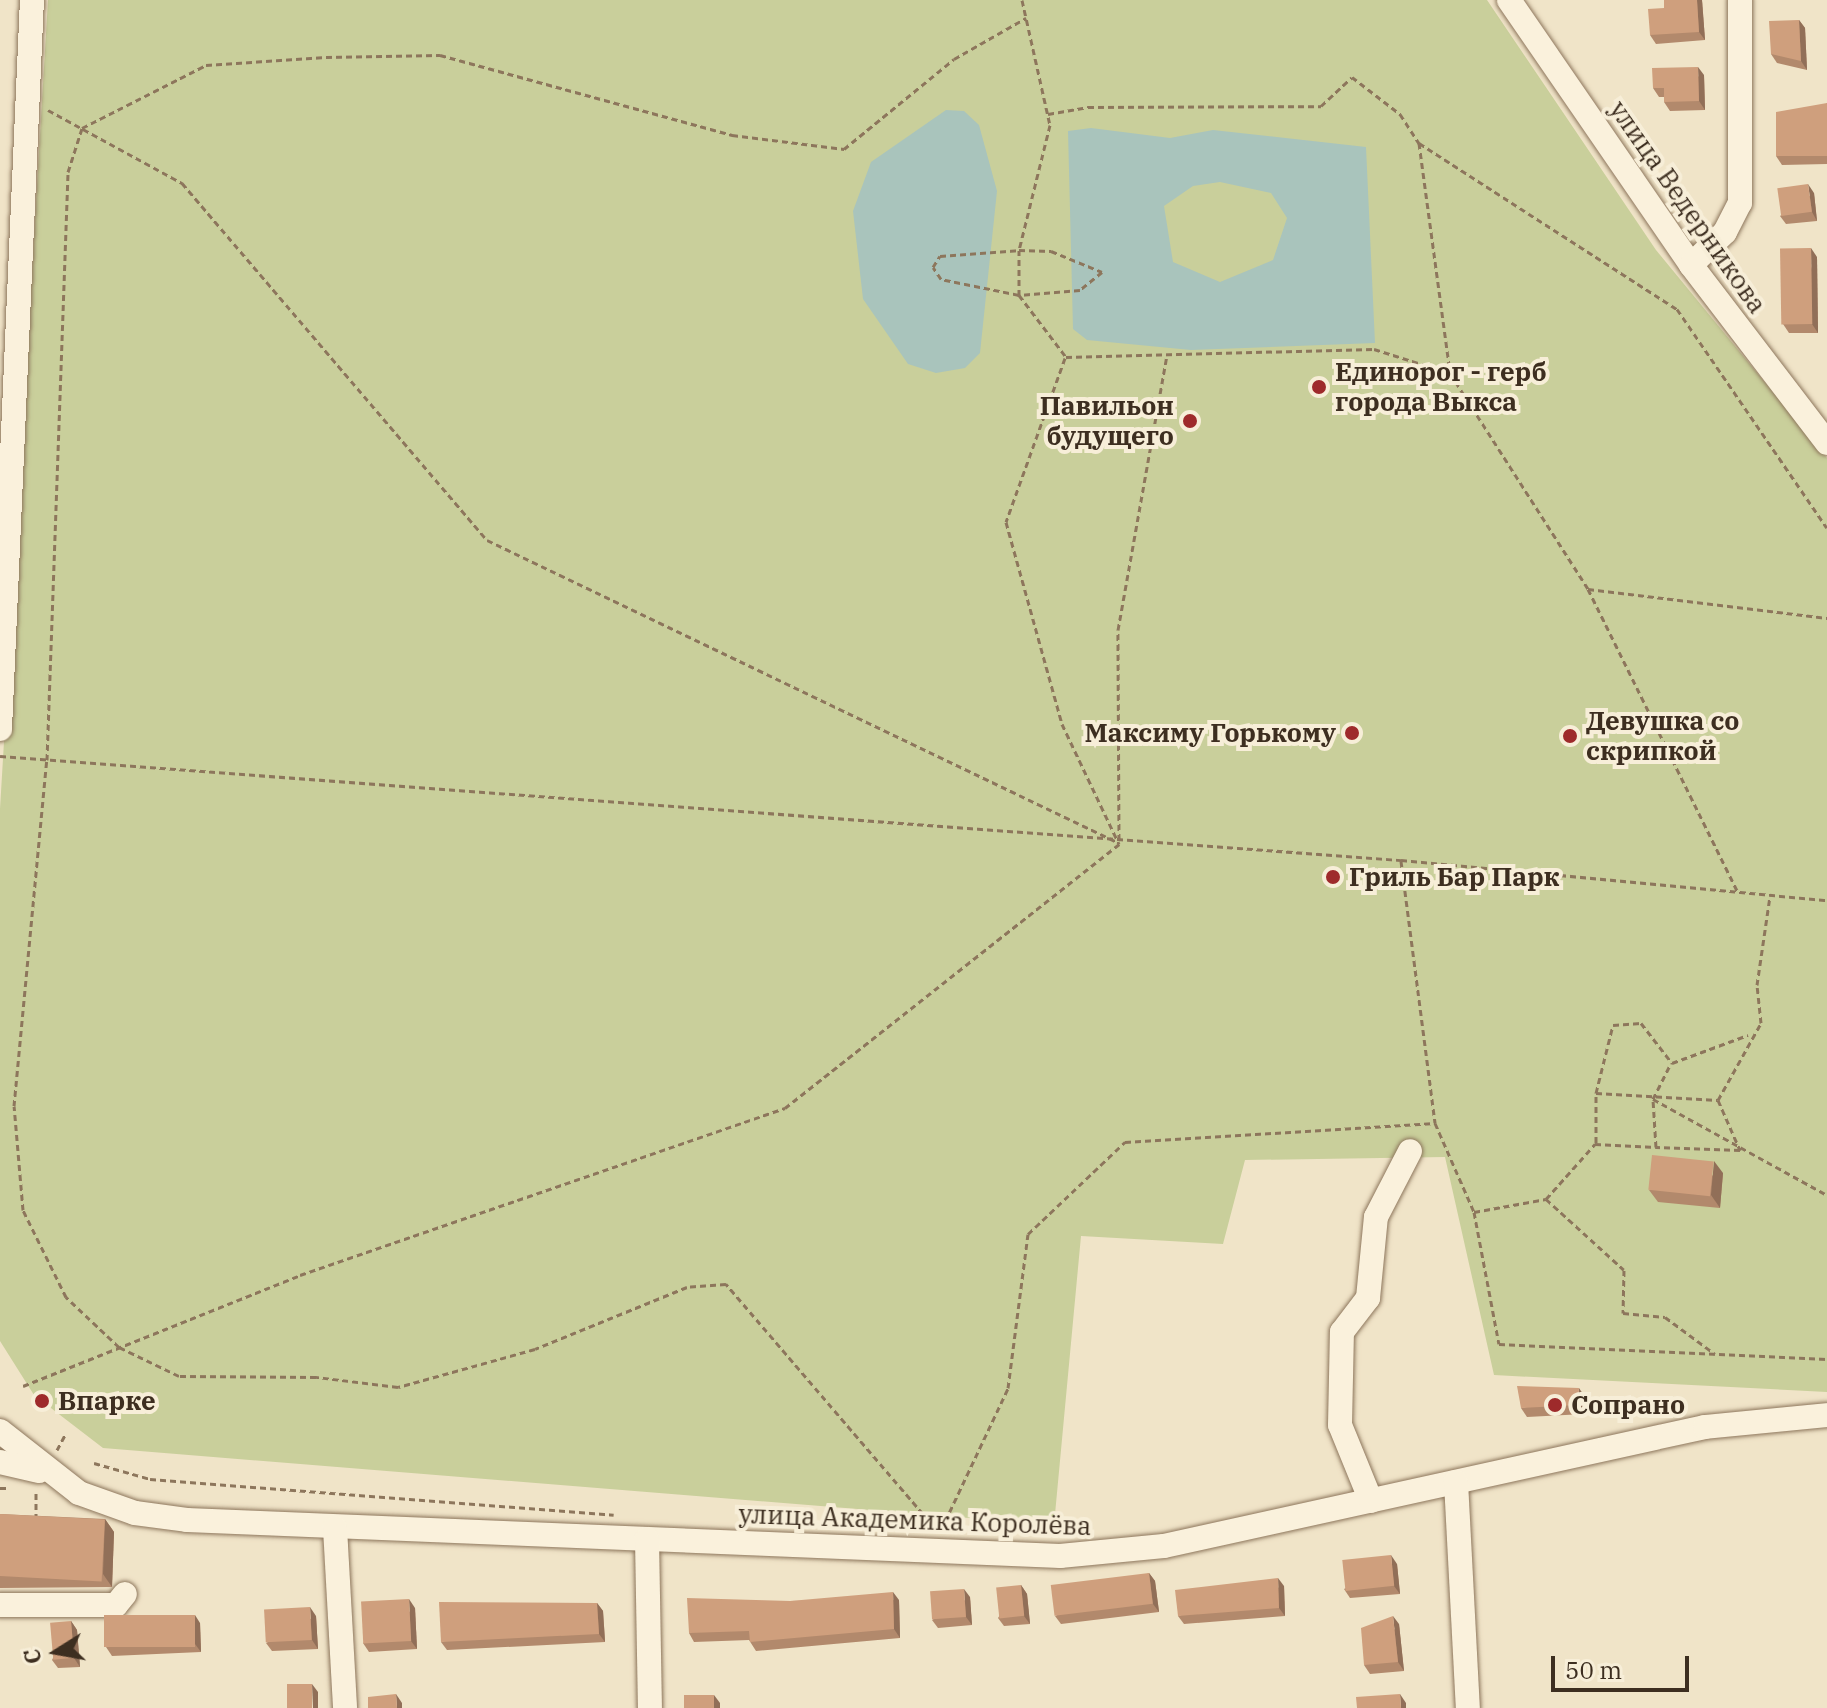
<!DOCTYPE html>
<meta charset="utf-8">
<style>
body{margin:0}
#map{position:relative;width:1827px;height:1708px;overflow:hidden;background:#f0e4c8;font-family:"IBM Plex Serif",serif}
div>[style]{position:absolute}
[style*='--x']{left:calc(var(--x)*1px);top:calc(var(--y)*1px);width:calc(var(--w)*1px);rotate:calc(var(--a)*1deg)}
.green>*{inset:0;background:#c9cf9b}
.water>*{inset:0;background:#a9c4bc}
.path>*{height:3px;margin-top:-1.5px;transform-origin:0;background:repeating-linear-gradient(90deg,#8d765c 0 6px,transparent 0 10px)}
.roads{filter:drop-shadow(0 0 2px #8d765c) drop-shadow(0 0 2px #8d765c)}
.minor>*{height:24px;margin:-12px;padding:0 12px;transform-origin:12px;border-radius:12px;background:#faf1dc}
.wall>*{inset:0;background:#b2896c}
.shaded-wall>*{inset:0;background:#916f58}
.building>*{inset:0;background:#cf9f7d;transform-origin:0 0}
.dots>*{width:22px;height:22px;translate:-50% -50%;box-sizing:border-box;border:4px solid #f7eed8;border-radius:50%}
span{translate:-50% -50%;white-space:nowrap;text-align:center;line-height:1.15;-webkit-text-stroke:8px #f7eed8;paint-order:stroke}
.street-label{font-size:26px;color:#3d2e20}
.poi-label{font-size:26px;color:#3d2e20;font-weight:700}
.left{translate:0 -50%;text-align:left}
.right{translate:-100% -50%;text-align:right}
.north{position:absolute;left:16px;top:1612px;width:80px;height:80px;-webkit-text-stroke:6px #f7eed8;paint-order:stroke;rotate:259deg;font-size:22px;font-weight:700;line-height:32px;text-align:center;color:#3d2e20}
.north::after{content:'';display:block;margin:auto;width:28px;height:36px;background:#3d2e20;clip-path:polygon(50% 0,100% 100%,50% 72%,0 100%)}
.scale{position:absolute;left:1551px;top:1656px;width:138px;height:36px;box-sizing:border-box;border:4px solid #3d2e20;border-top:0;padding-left:10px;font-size:24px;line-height:28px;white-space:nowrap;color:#3d2e20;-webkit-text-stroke:6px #f7eed8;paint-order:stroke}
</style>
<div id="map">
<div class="green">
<div style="clip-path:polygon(48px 0,1487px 0,1656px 250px,1827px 458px,1827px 1392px,1494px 1375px,1445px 1157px,1245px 1160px,1223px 1244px,1081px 1236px,1054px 1525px,103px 1448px,34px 1395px,0 1341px,0 809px)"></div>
</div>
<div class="water">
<div style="clip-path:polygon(946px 110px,964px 111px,979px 125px,997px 191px,980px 353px,965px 368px,936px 373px,908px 364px,863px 299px,853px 211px,871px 162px)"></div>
<div style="clip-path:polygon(evenodd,1091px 128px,1170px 138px,1213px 130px,1366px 147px,1375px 343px,1191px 350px,1087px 340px,1073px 329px,1068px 131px,1091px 128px,1220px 182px,1271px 193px,1287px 218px,1273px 260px,1220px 282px,1173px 262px,1164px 206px,1193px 186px,1220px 182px)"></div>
</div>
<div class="path">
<div style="--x:1022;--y:0;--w:128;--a:77.4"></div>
<div style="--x:1050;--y:125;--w:129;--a:103.9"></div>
<div style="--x:1019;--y:250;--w:45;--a:90"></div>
<div style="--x:1019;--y:295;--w:78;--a:52.8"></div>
<div style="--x:1066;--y:357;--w:308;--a:-1.5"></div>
<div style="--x:1374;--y:349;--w:80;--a:17.5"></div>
<div style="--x:1450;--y:373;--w:256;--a:57.4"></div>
<div style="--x:1588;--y:589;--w:338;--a:63.7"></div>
<div style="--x:48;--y:110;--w:153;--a:28.6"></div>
<div style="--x:182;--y:183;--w:470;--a:49.5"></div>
<div style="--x:487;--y:540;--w:699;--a:25.61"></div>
<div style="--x:1048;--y:114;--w:41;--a:-9.9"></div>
<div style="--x:1088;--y:107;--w:233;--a:-0.2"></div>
<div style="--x:1321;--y:106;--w:42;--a:-43.1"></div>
<div style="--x:1352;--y:77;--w:61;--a:37.6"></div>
<div style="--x:1400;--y:114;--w:35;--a:57"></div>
<div style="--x:1419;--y:143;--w:307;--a:32.8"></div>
<div style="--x:1677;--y:309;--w:265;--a:55.6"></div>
<div style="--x:1419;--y:143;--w:232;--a:82.3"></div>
<div style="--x:1019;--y:250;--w:32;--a:2"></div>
<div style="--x:1051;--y:251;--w:55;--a:22.4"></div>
<div style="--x:1102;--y:272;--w:28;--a:141"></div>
<div style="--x:1080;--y:290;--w:61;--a:175.3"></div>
<div style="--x:1019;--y:295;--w:80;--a:-168.4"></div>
<div style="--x:941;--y:279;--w:14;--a:-124"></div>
<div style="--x:933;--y:267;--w:13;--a:-58"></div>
<div style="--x:940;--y:256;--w:79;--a:-4.3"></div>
<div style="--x:1065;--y:358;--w:174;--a:109.8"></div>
<div style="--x:1006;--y:522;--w:210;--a:74.5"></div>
<div style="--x:1062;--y:724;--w:133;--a:64.6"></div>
<div style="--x:1588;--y:589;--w:241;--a:6.9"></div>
<div style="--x:0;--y:756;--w:1405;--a:4.25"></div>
<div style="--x:1401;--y:860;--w:428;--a:5.4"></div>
<div style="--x:1119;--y:840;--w:210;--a:-90.3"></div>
<div style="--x:1118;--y:630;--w:278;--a:-79.9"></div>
<div style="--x:1401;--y:861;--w:264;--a:82.6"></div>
<div style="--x:1435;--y:1123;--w:97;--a:66.3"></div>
<div style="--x:1474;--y:1212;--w:134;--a:79.3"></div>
<div style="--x:1499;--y:1344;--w:328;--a:2.6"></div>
<div style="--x:1596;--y:1093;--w:70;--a:-76"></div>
<div style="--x:1613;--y:1025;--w:28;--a:-4"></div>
<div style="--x:1641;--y:1023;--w:51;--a:52.2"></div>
<div style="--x:1672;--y:1063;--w:81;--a:-20.2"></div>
<div style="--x:1653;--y:1099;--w:40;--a:-63.4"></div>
<div style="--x:1718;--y:1100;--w:88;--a:-60.8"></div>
<div style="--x:1761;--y:1023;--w:38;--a:-96"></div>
<div style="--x:1757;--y:985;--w:90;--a:-81.7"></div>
<div style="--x:1596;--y:1143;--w:50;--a:-90"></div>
<div style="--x:1596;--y:1093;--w:122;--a:3.3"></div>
<div style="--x:1718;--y:1100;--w:55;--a:66.3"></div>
<div style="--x:1740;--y:1150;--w:84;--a:-178"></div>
<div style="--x:1546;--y:1199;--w:105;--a:42.3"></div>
<div style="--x:1624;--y:1270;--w:43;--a:91.3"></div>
<div style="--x:1623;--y:1313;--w:42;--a:5.4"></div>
<div style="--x:1665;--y:1317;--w:62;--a:36.5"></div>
<div style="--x:1474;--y:1212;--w:73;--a:-10.2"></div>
<div style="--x:1546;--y:1199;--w:74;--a:-48.3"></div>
<div style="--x:1595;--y:1144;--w:61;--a:2.8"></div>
<div style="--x:1656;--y:1147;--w:48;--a:-93.6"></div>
<div style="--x:1653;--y:1099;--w:199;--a:28.9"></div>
<div style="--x:23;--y:1386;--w:298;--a:-21.8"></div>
<div style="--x:300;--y:1275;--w:513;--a:-19"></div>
<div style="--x:785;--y:1108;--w:426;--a:-38.3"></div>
<div style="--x:57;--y:1450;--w:19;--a:-62"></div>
<div style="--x:94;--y:1463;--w:58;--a:15.9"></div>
<div style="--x:150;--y:1479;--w:465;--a:4.4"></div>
<div style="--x:0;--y:1488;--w:10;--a:0"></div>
<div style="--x:36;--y:1519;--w:29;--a:-90"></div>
<div style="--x:936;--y:1529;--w:323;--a:-130.6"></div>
<div style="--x:726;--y:1284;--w:39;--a:176"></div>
<div style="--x:687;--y:1287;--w:164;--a:157.8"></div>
<div style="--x:535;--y:1349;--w:142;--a:164.5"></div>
<div style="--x:398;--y:1387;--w:83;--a:-173"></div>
<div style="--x:316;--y:1377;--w:137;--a:-179.6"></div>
<div style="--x:179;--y:1376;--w:67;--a:-154.2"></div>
<div style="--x:119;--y:1347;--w:73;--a:-136.7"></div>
<div style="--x:66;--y:1297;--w:97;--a:-116.3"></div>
<div style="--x:23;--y:1210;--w:104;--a:-94.9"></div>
<div style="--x:14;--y:1106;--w:348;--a:-84.6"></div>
<div style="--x:47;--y:760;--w:588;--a:-87.95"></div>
<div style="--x:68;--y:172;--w:46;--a:-72.3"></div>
<div style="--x:82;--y:128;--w:139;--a:-26.9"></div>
<div style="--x:206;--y:65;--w:120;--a:-3.8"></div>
<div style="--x:326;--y:57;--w:114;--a:-1"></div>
<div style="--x:440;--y:55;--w:303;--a:15.3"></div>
<div style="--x:732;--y:135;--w:113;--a:7.1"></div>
<div style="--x:844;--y:149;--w:142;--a:-39.3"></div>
<div style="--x:954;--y:59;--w:83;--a:-29.7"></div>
<div style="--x:941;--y:1530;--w:157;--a:-64.7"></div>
<div style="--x:1008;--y:1388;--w:155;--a:-82.6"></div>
<div style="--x:1028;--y:1234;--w:134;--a:-43.5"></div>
<div style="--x:1125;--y:1142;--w:311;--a:-3.5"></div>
</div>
<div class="roads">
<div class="minor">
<div style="--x:1509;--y:0;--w:321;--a:55.5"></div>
<div style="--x:1691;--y:265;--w:224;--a:52.6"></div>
<div style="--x:1691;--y:265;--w:47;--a:-44.1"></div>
<div style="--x:1725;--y:232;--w:33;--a:-63"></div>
<div style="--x:1740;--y:203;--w:203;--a:-90"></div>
<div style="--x:0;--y:729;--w:730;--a:-87.49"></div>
<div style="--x:0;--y:1431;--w:100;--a:38.1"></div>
<div style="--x:79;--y:1493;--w:59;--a:19.7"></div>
<div style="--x:135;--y:1513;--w:52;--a:7.7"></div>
<div style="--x:187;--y:1520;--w:874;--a:2.36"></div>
<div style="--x:1060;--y:1556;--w:104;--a:-5.5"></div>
<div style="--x:1164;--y:1546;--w:554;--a:-12.41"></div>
<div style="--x:1705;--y:1427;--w:123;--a:-5.6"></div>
<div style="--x:0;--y:1462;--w:40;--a:13"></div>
<div style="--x:1456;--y:1482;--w:226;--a:87"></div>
<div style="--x:1371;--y:1501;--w:82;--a:-112.2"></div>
<div style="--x:1340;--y:1425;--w:93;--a:-88.8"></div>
<div style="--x:1342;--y:1332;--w:43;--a:-52.6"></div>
<div style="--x:1368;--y:1298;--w:81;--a:-84.4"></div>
<div style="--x:1376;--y:1217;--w:74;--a:-62.7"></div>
<div style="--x:335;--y:1528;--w:180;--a:86.8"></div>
<div style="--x:647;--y:1539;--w:169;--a:89"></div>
<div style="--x:0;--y:1605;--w:116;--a:0"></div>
<div style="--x:116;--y:1605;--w:14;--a:-51"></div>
</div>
</div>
<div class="wall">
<div style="clip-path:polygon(1702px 0,1705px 40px,1656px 44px,1650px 35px,1664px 8px)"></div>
<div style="clip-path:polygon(1799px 20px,1805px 28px,1807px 70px,1777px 63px,1771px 54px)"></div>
<div style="clip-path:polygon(1704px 75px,1705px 110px,1670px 111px,1664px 102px,1664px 97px,1659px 97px,1653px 88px)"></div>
<div style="clip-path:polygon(1827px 103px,1827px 164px,1782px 165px,1776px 156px)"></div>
<div style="clip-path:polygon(1814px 193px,1817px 221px,1786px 224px,1780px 216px)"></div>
<div style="clip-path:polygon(1817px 257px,1818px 333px,1789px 333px,1783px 324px)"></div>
<div style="clip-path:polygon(1723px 1173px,1720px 1208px,1658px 1202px,1649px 1190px)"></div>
<div style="clip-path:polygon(1585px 1397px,1584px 1414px,1527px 1417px,1521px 1408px)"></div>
<div style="clip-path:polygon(0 1514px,105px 1519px,114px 1532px,112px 1587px,0 1588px)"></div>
<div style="clip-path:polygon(1397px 1564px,1400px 1594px,1350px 1598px,1344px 1589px)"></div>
<div style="clip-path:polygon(1149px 1573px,1155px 1581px,1159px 1612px,1061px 1624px,1055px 1616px)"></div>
<div style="clip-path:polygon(1021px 1585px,1027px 1594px,1030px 1624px,1004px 1626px,998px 1618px)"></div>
<div style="clip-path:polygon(1284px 1586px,1285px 1616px,1184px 1624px,1178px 1616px)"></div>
<div style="clip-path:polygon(970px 1597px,972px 1625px,938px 1628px,932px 1620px)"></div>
<div style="clip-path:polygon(899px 1600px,900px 1638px,756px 1651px,749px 1640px,694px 1642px,689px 1633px,790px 1601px)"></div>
<div style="clip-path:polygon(597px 1603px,603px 1611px,605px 1642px,447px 1650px,441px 1642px)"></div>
<div style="clip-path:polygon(415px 1608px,417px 1649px,369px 1652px,363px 1643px)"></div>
<div style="clip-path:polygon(316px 1616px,318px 1649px,272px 1651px,266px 1643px)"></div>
<div style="clip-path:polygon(71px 1621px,77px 1630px,80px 1667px,58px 1668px,52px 1660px)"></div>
<div style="clip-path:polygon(200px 1623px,201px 1652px,112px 1656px,106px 1647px)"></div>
<div style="clip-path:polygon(1399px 1624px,1404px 1671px,1370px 1674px,1364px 1665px)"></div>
</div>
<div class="shaded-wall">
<div style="clip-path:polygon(1697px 0,1702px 0,1705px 40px,1699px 32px)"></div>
<div style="clip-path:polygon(1799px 20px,1805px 28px,1807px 70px,1801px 61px)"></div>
<div style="clip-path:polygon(1698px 67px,1704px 75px,1705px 110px,1699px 101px)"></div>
<div style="clip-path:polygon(1808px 184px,1814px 193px,1817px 221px,1812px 212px)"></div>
<div style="clip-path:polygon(1811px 248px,1817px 257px,1818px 333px,1812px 324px)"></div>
<div style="clip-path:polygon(1714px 1161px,1723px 1173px,1720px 1208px,1711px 1195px)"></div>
<div style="clip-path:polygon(1579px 1388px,1585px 1397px,1584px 1414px,1578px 1405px)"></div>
<div style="clip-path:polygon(105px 1519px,114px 1532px,112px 1587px,103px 1574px)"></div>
<div style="clip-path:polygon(1391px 1555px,1397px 1564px,1400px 1594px,1394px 1586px)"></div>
<div style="clip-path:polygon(1149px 1573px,1155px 1581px,1159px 1612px,1153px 1604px)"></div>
<div style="clip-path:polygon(1278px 1578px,1284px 1586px,1285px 1616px,1279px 1608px)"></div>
<div style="clip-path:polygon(1021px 1585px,1027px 1594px,1030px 1624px,1024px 1616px)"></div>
<div style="clip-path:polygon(964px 1589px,970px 1597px,972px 1625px,966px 1617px)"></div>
<div style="clip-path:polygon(893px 1592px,899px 1600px,900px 1638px,894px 1629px)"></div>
<div style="clip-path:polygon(409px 1599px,415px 1608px,417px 1649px,411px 1641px)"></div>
<div style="clip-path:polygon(597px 1603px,603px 1611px,605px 1642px,599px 1634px)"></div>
<div style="clip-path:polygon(310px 1607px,316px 1616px,318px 1649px,312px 1640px)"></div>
<div style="clip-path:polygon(195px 1615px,200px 1623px,201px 1652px,195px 1644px)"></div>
<div style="clip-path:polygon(1393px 1616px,1399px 1624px,1404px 1671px,1398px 1662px)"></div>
<div style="clip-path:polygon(71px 1621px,77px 1630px,80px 1667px,74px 1658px)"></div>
<div style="clip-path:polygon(312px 1684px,318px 1692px,318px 1708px,313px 1708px)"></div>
<div style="clip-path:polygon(396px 1694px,402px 1703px,402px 1708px,397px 1708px)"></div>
<div style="clip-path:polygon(1400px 1694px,1406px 1703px,1406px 1708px,1401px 1708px)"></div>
<div style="clip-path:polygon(714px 1695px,720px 1703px,720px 1708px,714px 1708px)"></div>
</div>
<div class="building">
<div style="clip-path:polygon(1664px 0,1697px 0,1699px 32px,1650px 35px,1648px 9px,1664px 8px)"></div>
<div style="clip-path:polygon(1799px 20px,1801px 61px,1771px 54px,1769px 21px)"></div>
<div style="clip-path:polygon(1698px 67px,1699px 101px,1664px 102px,1664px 88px,1653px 88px,1652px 68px)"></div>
<div style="clip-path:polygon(1827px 103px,1827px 156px,1776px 156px,1776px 112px)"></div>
<div style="left:1808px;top:184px;width:28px;height:31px;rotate:82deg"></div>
<div style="left:1811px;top:248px;width:76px;height:31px;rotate:89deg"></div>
<div style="left:1652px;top:1155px;width:62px;height:35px;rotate:6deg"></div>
<div style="clip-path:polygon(1517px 1386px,1579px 1388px,1578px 1405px,1521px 1408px)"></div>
<div style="left:0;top:1514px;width:105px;height:62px;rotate:3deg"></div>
<div style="left:1391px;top:1555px;width:31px;height:49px;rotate:84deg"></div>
<div style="left:1149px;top:1573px;width:31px;height:99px;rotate:83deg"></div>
<div style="clip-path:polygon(1278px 1578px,1279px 1608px,1178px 1616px,1175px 1590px)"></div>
<div style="left:1021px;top:1585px;width:31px;height:25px;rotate:84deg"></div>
<div style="left:964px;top:1589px;width:28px;height:34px;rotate:86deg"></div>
<div style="clip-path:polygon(893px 1592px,894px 1629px,750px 1642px,749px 1631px,689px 1633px,687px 1598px,790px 1601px)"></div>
<div style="left:409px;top:1599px;width:42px;height:48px;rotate:87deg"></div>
<div style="clip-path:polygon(439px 1602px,597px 1603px,599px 1634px,441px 1642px)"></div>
<div style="left:310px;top:1607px;width:33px;height:46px;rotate:87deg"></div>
<div style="left:104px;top:1615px;width:91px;height:32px"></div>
<div style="clip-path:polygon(1393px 1616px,1398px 1662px,1364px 1665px,1361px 1628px)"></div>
<div style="left:71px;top:1621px;width:37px;height:21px;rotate:85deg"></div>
<div style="left:287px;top:1684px;width:25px;height:24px"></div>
<div style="clip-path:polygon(396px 1694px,397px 1708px,368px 1708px,368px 1697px)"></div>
<div style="clip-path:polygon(1400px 1694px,1401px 1708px,1357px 1708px,1356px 1697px)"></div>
<div style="left:714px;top:1695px;width:13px;height:30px;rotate:90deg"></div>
</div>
<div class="dots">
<div style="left:1319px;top:387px;background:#9e2a2b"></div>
<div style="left:1190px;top:421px;background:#9e2a2b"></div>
<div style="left:1352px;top:733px;background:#9e2a2b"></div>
<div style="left:1570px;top:736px;background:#9e2a2b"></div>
<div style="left:1333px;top:877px;background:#9e2a2b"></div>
<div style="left:42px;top:1401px;background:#9e2a2b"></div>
<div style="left:1555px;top:1405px;background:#9e2a2b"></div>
</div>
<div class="street-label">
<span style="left:1688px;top:207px;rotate:55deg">улица Ведерникова</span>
<span style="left:915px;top:1520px;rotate:2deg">улица Академика Королёва</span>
</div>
<div class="poi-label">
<span class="left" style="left:1335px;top:387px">Единорог - герб<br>города Выкса</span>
<span class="right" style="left:1174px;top:421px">Павильон<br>будущего</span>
<span class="left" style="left:1586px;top:736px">Девушка со<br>скрипкой</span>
<span class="right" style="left:1336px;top:733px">Максиму Горькому</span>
<span class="left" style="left:1349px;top:877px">Гриль Бар Парк</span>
<span class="left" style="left:58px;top:1401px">Впарке</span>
<span class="left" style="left:1571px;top:1405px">Сопрано</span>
</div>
<div class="north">С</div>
<div class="scale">50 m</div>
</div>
